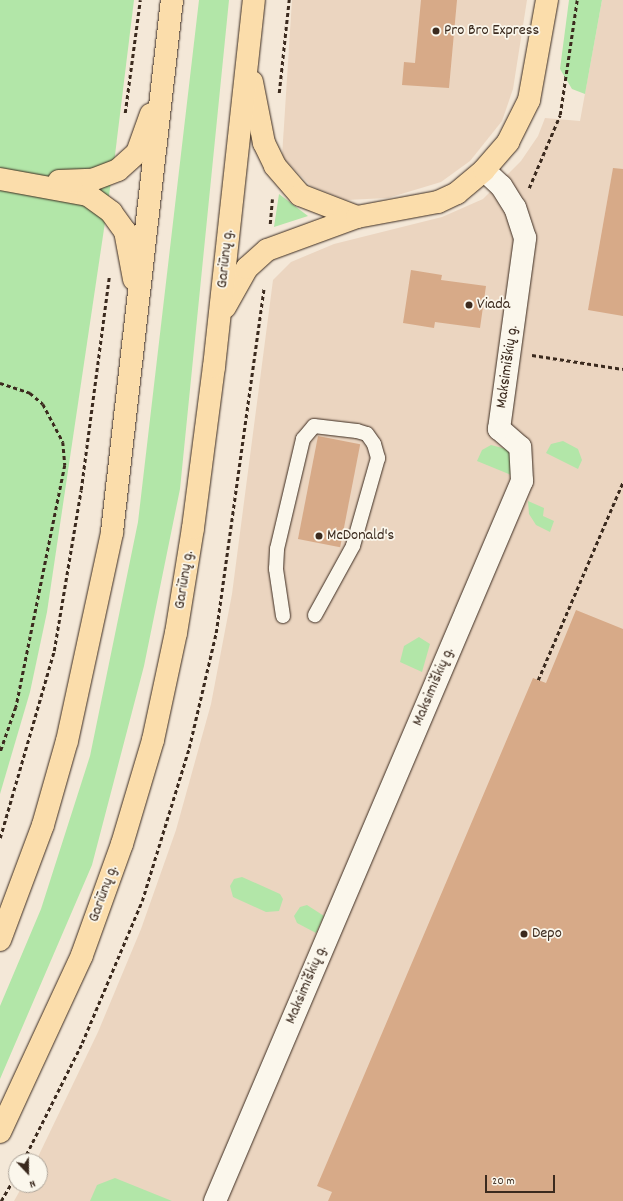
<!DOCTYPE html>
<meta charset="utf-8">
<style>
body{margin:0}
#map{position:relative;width:623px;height:1201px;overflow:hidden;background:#f4e8d8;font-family:Dekko,sans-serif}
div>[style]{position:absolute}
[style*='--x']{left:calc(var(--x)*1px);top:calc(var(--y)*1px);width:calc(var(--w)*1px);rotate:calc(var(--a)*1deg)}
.built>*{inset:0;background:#ebd5c0}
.green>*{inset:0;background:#b2e6a8}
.building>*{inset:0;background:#d7aa88;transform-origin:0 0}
.path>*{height:2.5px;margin-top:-1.25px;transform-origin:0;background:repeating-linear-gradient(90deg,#3b2a1e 0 4px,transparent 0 7px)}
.roads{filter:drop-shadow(0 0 1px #3b2a1e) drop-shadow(0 0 1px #3b2a1e)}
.lane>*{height:14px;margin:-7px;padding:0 7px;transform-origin:7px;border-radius:7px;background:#fbf7ec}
.street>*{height:22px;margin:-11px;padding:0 11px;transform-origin:11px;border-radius:11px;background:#fbf7ec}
.highway>*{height:22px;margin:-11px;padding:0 11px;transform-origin:11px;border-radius:11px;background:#fbddab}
.dots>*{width:11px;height:11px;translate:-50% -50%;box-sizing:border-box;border:2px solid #fbf7ec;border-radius:50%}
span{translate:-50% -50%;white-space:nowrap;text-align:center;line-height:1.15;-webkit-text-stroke:3.5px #fbf7ec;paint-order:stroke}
.poi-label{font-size:16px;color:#3b2a1e}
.left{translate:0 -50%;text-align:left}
.street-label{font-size:16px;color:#3b2a1e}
.north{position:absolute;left:8px;top:1153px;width:40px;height:40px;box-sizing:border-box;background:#fbf7ec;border:1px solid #aea59a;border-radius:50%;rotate:158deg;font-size:11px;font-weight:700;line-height:16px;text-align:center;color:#3b2a1e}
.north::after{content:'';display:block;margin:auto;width:14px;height:18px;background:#3b2a1e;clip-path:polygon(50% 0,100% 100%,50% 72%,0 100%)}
.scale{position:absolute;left:485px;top:1175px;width:70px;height:18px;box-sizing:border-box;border:2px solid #3b2a1e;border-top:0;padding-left:5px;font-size:12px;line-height:14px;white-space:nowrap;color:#3b2a1e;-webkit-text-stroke:3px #fbf7ec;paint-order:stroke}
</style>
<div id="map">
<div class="built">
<div style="clip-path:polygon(292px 0,527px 0,513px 89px,502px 121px,470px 161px,441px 182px,388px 198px,346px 200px,311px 186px,282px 157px)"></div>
<div style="clip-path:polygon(602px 0,623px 0,623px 1201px,14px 1201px,23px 1185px,40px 1185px,40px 1161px,36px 1161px,98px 1032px,141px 929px,176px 830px,211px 704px,232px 594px,273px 280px,291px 262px,334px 244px,442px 217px,483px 199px,521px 161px,538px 136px,545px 118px,580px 121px)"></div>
</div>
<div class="green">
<div style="clip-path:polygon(0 0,134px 0,115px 155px,47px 612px,30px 692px,0 794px)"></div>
<div style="clip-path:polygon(199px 0,229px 0,180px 489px,144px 666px,92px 865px,0 1079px,0 1006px,41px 909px,90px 756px,138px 522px)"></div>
<div style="clip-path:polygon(569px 0,602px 0,585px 94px,572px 89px,560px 69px)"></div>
<div style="clip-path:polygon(279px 194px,308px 216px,274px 227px)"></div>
<div style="clip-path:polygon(563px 441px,578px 449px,582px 460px,578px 469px,546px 453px,551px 444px)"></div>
<div style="clip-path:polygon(491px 445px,510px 450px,511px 475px,477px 461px,482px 450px)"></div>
<div style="clip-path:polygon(528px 501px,544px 508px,543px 516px,554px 521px,550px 532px,536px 525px,529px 514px)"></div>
<div style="clip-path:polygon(419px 637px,430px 644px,422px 672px,400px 662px,404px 646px)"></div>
<div style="clip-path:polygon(242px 877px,280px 894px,283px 899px,279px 911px,266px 912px,233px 897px,230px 886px,234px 879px)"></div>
<div style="clip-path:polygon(307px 905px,324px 916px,316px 933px,297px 923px,294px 916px,300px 907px)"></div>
<div style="clip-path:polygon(115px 1178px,172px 1201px,90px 1201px,97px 1185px)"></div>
</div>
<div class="building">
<div style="clip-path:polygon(421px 0,457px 0,449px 88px,402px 85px,404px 62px,415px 63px)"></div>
<div style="clip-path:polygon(613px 168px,623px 169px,623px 316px,588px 310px)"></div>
<div style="clip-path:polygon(411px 270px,442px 275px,441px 280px,486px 286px,480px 328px,435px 322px,434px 328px,403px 323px)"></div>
<div style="left:318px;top:436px;width:43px;height:105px;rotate:11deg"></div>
<div style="clip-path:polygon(576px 610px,623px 629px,623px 1201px,328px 1201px,332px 1192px,317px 1186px,533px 678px,546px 683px)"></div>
</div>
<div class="path">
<div style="--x:279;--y:93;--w:94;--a:-83.9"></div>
<div style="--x:125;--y:113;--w:114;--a:-82.4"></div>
<div style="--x:529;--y:188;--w:79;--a:-67"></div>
<div style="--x:560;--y:115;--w:116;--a:-81.6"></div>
<div style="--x:270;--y:224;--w:25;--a:-85"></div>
<div style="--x:532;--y:355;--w:92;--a:8.7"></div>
<div style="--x:0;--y:383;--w:32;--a:18"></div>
<div style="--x:30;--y:393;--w:17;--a:40"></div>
<div style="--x:43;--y:404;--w:43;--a:62.2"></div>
<div style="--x:63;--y:442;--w:23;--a:85"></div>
<div style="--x:65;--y:465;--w:247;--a:101.4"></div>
<div style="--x:16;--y:707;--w:49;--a:109.2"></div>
<div style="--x:538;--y:680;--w:215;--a:-66.8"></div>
<div style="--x:0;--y:838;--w:195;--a:-73.9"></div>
<div style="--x:54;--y:651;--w:163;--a:-80.5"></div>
<div style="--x:81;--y:490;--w:216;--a:-82.5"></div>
<div style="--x:23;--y:1161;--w:132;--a:-63.4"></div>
<div style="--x:82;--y:1043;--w:154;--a:-67.1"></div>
<div style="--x:142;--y:901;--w:160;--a:-72.9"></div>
<div style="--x:189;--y:748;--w:118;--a:-76.8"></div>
<div style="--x:216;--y:633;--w:349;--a:-82.1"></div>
<div style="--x:1;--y:1201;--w:30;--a:-60"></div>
</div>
<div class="roads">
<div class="lane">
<div style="--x:283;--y:616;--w:48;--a:-98.5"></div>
<div style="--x:276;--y:569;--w:20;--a:-87"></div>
<div style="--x:277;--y:549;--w:113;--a:-76.7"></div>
<div style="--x:303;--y:439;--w:17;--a:-50"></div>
<div style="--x:314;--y:426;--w:43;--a:6.6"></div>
<div style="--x:357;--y:431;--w:10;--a:17"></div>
<div style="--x:367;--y:434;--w:12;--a:55"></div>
<div style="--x:374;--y:444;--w:15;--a:74"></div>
<div style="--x:378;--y:458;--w:91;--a:105.9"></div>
<div style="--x:353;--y:546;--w:79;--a:118.8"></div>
</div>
<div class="street">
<div style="--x:215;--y:1201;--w:783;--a:-66.91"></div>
<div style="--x:522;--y:481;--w:34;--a:-93"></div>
<div style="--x:520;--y:447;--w:28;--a:-139"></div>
<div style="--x:499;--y:429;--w:193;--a:-82.2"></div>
<div style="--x:525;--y:238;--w:32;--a:-108"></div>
<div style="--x:515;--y:208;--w:26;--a:-122"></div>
<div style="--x:501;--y:186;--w:23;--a:-137"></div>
</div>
<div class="highway">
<div style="--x:252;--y:82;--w:62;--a:78.9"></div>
<div style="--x:264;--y:143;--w:25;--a:64"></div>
<div style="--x:275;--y:166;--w:38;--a:49"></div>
<div style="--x:300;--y:195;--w:61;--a:21.1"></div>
<div style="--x:0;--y:179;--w:89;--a:10.3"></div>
<div style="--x:88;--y:195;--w:29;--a:36"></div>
<div style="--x:111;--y:212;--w:24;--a:54"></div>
<div style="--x:125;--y:231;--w:49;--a:79.4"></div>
<div style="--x:59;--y:181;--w:33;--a:-2"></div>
<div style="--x:92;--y:180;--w:28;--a:-21"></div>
<div style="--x:118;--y:170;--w:25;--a:-42"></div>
<div style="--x:137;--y:153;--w:41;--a:-70.3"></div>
<div style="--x:225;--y:307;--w:45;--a:-60.6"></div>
<div style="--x:247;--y:268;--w:27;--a:-42"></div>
<div style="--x:267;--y:250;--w:96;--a:-20.1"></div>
<div style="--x:357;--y:217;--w:82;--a:-10.5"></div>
<div style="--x:438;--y:202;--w:21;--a:-25"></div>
<div style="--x:457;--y:193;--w:35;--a:-40"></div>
<div style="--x:484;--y:170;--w:37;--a:-49"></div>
<div style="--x:508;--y:142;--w:47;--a:-63.4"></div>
<div style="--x:529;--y:100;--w:102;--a:-79.8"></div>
<div style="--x:0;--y:940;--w:123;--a:-69.5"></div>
<div style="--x:43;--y:825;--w:87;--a:-74.1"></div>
<div style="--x:67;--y:741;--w:214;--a:-77.8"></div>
<div style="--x:112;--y:532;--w:535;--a:-83.57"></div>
<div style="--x:0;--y:1132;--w:195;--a:-65.1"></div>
<div style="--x:82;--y:955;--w:118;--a:-70.2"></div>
<div style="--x:122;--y:844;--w:109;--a:-73.4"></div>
<div style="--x:153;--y:740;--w:109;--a:-77.9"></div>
<div style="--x:176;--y:633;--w:106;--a:-80.8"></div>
<div style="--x:193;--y:528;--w:162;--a:-82.6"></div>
<div style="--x:214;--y:367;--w:369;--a:-83.8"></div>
</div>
</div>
<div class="dots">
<div style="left:436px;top:31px;background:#3b2a1e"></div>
<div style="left:469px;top:305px;background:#3b2a1e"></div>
<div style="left:319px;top:536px;background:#3b2a1e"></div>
<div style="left:524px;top:934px;background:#3b2a1e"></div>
</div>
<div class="poi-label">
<span class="left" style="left:444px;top:31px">Pro Bro Express</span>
<span class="left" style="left:477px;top:305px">Viada</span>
<span class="left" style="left:327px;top:536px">McDonald's</span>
<span class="left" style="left:532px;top:934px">Depo</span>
</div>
<div class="street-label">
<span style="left:226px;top:259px;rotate:-84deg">Gariūnų g.</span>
<span style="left:508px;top:367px;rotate:-82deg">Maksimiškių g.</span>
<span style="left:185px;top:580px;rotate:-81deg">Gariūnų g.</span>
<span style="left:434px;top:687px;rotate:-67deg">Maksimiškių g.</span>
<span style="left:104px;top:894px;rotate:-70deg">Gariūnų g.</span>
<span style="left:307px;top:985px;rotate:-67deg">Maksimiškių g.</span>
</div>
<div class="north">N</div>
<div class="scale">20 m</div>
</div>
